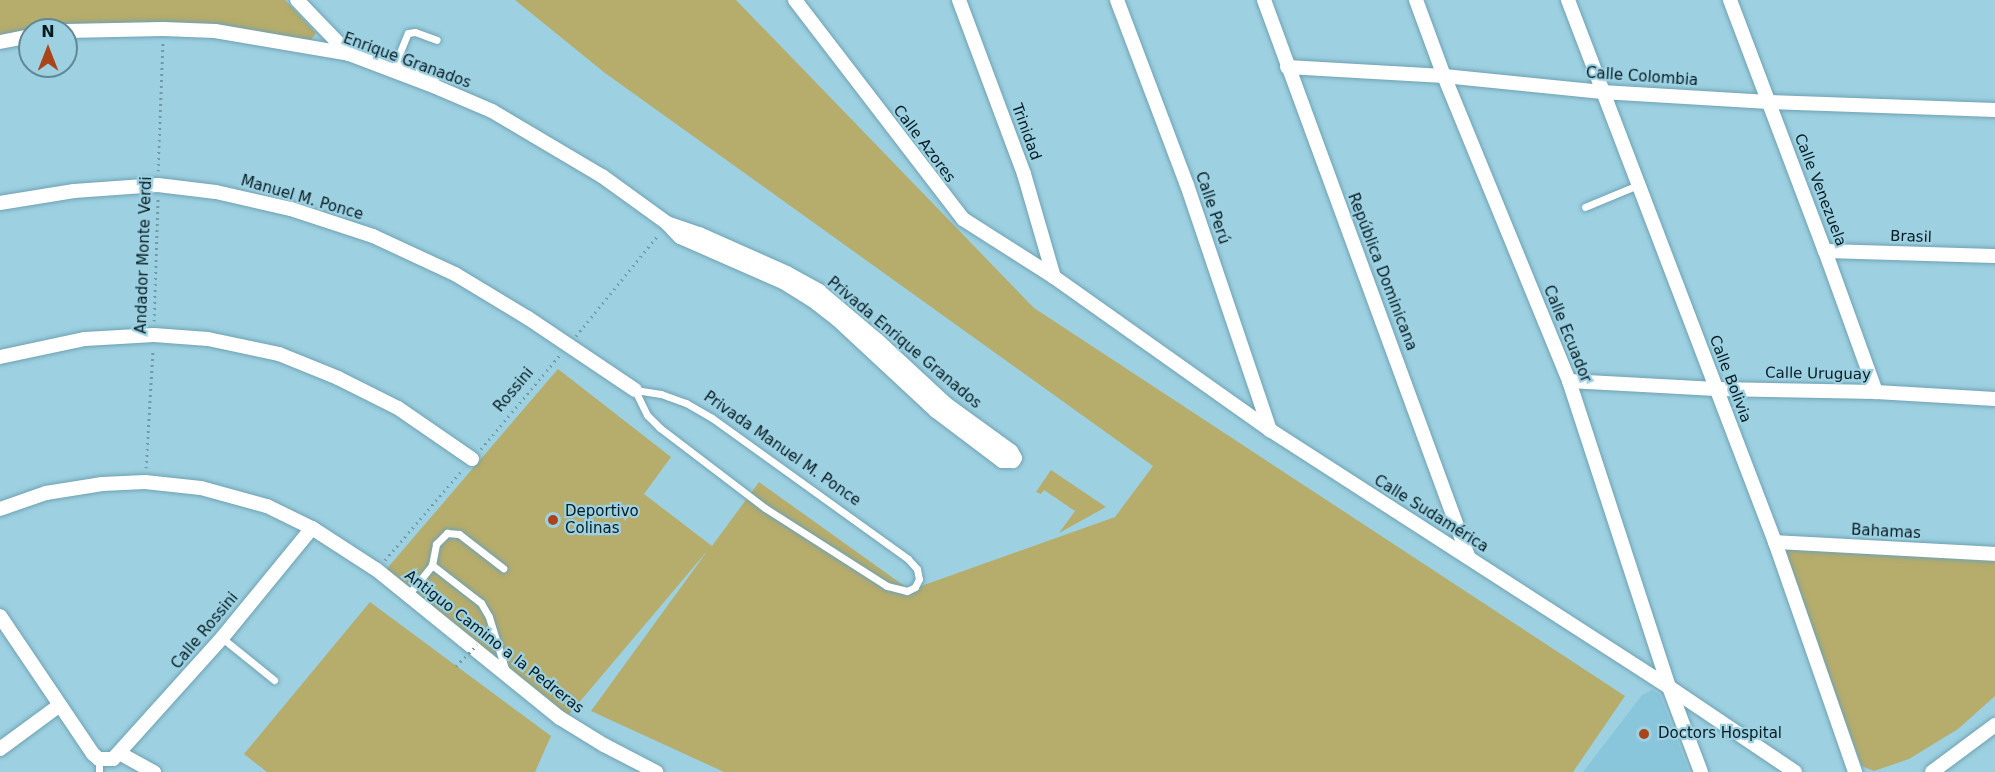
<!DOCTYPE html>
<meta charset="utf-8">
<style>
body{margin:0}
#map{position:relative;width:1995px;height:772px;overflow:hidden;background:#9dd1e2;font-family:"DejaVu Sans",sans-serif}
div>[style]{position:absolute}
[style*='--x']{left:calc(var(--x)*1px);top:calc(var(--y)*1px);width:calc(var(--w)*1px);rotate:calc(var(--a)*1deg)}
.built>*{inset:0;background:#89c6db}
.green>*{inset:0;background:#b6ac6b}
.path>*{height:3px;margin-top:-1.5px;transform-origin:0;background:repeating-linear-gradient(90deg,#6f9aa7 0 1.5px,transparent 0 6px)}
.roads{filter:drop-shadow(0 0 2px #6fa1b2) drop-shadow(0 0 2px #6fa1b2)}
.lane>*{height:7px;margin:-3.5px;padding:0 3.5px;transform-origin:3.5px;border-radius:3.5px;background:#fff}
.street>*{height:14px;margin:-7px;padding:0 7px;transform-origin:7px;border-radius:7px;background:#fff}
.path-bridge>*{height:3px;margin-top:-1.5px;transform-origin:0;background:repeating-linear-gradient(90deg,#6f9aa7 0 1.5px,transparent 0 6px)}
.dots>*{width:16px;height:16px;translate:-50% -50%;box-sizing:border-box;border:3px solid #9dd1e2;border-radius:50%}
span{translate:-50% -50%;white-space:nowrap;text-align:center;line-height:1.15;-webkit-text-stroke:4.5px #9dd1e2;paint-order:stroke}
.street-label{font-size:15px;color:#061b21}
.poi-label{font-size:15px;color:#061b21}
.left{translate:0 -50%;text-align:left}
.north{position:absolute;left:18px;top:18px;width:60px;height:60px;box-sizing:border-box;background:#9dd1e2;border:2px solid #618895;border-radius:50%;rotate:0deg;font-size:16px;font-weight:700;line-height:24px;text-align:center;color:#061b21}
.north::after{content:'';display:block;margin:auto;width:21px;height:27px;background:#aa4419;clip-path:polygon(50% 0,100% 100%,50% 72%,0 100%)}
</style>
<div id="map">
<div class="built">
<div style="clip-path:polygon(1652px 690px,1660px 695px,1689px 772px,1583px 772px,1642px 695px)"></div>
</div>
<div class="green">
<div style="clip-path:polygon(0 0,285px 0,316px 33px,311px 40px,205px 24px,72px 25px,0 36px)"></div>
<div style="clip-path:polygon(515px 0,736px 0,1034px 308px,1625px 696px,1573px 772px,724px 772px,591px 711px,708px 550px,566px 718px,384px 572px,558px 369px,671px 457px,644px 494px,712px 546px,759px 482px,910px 590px,1115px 517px,1153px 466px,605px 73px)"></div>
<div style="clip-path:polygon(1051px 470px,1106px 507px,1059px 533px,1075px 511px,1044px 490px,1041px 494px,1036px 492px)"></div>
<div style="clip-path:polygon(1794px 548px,1995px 559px,1995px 696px,1958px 729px,1909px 759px,1874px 771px,1862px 766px,1784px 560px,1785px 551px)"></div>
<div style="clip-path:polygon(370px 602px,551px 736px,535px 772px,267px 772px,244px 754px)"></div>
</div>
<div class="path">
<div style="--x:158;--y:171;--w:128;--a:-87.8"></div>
<div style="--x:154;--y:321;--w:122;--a:-88.1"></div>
<div style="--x:576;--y:336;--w:132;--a:-50.9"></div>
<div style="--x:481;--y:449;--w:123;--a:-50"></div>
<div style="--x:146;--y:468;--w:119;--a:-86.6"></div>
<div style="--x:385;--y:560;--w:120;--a:-49.4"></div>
</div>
<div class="roads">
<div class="lane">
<div style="--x:436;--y:87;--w:9;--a:-96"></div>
<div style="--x:435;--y:78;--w:37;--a:-163"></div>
<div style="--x:400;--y:67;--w:6;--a:-129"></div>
<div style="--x:396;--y:62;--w:31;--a:-68"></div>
<div style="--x:408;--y:33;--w:7;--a:-8"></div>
<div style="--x:415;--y:32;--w:23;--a:20"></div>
<div style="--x:1585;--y:207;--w:57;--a:-22.5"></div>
<div style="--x:635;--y:390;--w:26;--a:9"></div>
<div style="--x:661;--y:394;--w:27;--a:20"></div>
<div style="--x:686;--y:403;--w:30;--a:30"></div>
<div style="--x:712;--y:418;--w:241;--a:35.7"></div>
<div style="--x:908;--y:559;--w:13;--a:48"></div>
<div style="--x:917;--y:569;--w:10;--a:79"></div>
<div style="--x:919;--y:579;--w:9;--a:117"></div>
<div style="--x:915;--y:587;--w:9;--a:153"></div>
<div style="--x:907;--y:591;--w:21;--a:-166"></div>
<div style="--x:887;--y:586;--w:145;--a:-147.4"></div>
<div style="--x:765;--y:508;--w:132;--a:-142.7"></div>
<div style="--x:660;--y:428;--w:18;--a:-135"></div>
<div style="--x:647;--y:415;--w:28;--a:-116"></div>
<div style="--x:432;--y:565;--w:62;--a:37.8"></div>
<div style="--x:481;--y:603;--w:16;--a:60"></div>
<div style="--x:489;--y:617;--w:58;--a:72.8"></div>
<div style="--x:408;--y:595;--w:38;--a:-51"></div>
<div style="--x:432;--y:565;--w:21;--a:-79"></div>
<div style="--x:436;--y:544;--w:16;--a:-45"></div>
<div style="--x:447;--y:533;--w:12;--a:5"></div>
<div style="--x:459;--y:534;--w:56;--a:37.7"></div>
<div style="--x:222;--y:638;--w:67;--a:38.9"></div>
<div style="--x:99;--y:772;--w:13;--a:-90"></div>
</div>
<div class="street">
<div style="--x:297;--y:0;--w:75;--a:46.1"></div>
<div style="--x:795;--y:0;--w:276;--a:52.5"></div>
<div style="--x:963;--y:219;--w:108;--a:32.5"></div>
<div style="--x:1054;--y:277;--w:265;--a:35.3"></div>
<div style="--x:1270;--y:430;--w:475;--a:32.8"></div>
<div style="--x:1669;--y:687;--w:152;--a:34"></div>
<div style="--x:959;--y:0;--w:186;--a:69.5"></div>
<div style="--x:1024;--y:174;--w:107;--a:73.8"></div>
<div style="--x:1117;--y:0;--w:198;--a:69.3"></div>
<div style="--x:1187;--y:185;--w:259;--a:71.3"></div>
<div style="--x:1264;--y:0;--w:592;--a:69.85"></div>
<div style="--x:1416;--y:0;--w:81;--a:69.8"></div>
<div style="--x:1444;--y:76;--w:330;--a:67.7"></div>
<div style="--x:1569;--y:381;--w:322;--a:71.9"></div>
<div style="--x:1669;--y:687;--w:91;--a:69.4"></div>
<div style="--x:1568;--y:0;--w:580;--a:69.1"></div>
<div style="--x:1775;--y:542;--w:244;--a:70.8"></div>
<div style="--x:1730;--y:0;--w:268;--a:69.3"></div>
<div style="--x:1825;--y:251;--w:150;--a:70.1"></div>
<div style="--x:66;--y:31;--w:97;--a:-1.2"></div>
<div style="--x:163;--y:29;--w:52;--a:2.2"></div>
<div style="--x:215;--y:31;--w:136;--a:9.7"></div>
<div style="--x:349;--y:54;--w:93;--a:20.8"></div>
<div style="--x:436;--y:87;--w:61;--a:23.2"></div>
<div style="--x:492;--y:111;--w:128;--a:30.6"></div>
<div style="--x:602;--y:176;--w:80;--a:35.9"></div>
<div style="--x:0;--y:42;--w:31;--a:-11"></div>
<div style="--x:1287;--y:67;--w:157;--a:3.3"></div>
<div style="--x:1444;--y:76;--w:159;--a:5.8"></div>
<div style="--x:1602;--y:92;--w:167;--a:3.4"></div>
<div style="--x:1769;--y:102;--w:226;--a:2"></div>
<div style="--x:0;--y:203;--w:75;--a:-9.2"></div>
<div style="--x:74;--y:191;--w:84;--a:-4.1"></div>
<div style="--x:158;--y:185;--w:58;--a:6.9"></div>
<div style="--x:216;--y:192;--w:77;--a:12.8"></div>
<div style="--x:291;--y:209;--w:86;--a:18.2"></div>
<div style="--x:373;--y:236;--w:90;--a:24.9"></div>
<div style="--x:455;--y:274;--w:85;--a:31.1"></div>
<div style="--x:528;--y:318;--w:129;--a:33.9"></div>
<div style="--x:667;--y:223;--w:34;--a:19"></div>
<div style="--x:699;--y:234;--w:96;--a:23.9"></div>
<div style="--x:787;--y:273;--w:37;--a:29"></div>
<div style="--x:819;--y:291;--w:76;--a:40.2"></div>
<div style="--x:877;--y:340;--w:94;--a:42.8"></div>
<div style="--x:946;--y:404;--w:80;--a:35.9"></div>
<div style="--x:1011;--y:451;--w:8;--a:60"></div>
<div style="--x:1015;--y:458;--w:4;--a:124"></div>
<div style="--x:1013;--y:461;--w:11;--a:180"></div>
<div style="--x:1002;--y:461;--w:83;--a:-142.9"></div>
<div style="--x:936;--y:411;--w:134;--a:-137.1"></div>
<div style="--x:838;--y:320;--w:33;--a:-142"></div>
<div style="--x:812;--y:300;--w:34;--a:-148"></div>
<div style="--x:783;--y:282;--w:112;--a:-156.4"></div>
<div style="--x:680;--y:237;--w:19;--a:-133"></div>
<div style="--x:1825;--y:251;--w:170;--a:1.7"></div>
<div style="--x:0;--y:357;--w:87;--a:-12"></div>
<div style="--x:85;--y:339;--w:69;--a:-3.3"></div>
<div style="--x:154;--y:335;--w:54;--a:4.2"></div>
<div style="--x:208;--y:339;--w:73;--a:11.9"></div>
<div style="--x:279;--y:354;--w:64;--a:22.1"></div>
<div style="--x:338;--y:378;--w:67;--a:26.6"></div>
<div style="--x:398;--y:408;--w:90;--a:34.6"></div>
<div style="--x:1569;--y:381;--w:147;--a:3.1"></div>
<div style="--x:1716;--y:389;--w:160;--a:1.1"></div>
<div style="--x:1876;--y:392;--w:119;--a:3.4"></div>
<div style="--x:0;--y:509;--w:49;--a:-19.2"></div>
<div style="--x:46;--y:493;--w:57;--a:-9.1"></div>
<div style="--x:102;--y:484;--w:43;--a:-2.7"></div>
<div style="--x:145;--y:482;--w:56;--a:6.1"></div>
<div style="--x:201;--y:488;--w:68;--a:15.3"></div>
<div style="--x:267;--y:506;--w:50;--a:26.1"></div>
<div style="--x:312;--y:528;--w:77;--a:32.9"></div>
<div style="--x:377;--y:570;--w:235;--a:39"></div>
<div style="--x:560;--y:718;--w:52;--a:31.5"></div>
<div style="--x:604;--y:745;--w:59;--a:27.4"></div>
<div style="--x:1775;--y:542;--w:220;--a:3.1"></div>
<div style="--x:0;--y:616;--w:166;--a:56"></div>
<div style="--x:93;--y:754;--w:8;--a:40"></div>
<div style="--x:99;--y:759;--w:14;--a:0"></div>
<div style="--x:113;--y:759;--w:163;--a:-48"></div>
<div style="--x:222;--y:638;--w:142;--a:-50.7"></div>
<div style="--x:0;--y:749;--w:74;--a:-36.3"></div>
<div style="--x:121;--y:754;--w:38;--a:29"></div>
<div style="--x:1932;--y:772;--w:79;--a:-36.7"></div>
</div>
</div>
<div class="path-bridge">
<div style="--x:456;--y:666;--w:30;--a:-45"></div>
</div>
<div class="dots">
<div style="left:553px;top:520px;background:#aa4419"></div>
<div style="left:1644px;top:734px;background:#aa4419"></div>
</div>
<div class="street-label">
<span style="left:407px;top:61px;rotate:20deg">Enrique Granados</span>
<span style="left:1642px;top:77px;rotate:4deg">Calle Colombia</span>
<span style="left:1026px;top:132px;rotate:70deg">Trinidad</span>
<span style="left:924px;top:144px;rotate:53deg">Calle Azores</span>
<span style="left:1820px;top:190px;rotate:69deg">Calle Venezuela</span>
<span style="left:302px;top:198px;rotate:16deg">Manuel M. Ponce</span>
<span style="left:1212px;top:208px;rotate:71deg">Calle Perú</span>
<span style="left:1911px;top:237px;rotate:2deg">Brasil</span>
<span style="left:144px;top:255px;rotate:-88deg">Andador Monte Verdi</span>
<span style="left:1382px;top:272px;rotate:69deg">República Dominicana</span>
<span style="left:1567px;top:334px;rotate:68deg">Calle Ecuador</span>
<span style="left:904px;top:343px;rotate:40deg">Privada Enrique Granados</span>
<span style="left:1818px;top:374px;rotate:1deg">Calle Uruguay</span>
<span style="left:1730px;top:379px;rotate:69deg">Calle Bolivia</span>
<span style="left:514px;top:390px;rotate:-50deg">Rossini</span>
<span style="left:782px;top:449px;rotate:35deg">Privada Manuel M. Ponce</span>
<span style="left:1431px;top:514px;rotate:32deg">Calle Sudamérica</span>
<span style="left:1886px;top:532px;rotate:3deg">Bahamas</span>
<span style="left:205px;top:631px;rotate:-50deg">Calle Rossini</span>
<span style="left:494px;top:642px;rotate:38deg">Antiguo Camino a la Pedreras</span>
</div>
<div class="poi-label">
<span class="left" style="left:565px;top:520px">Deportivo<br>Colinas</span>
<span class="left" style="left:1658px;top:734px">Doctors Hospital</span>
</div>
<div class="north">N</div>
</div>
